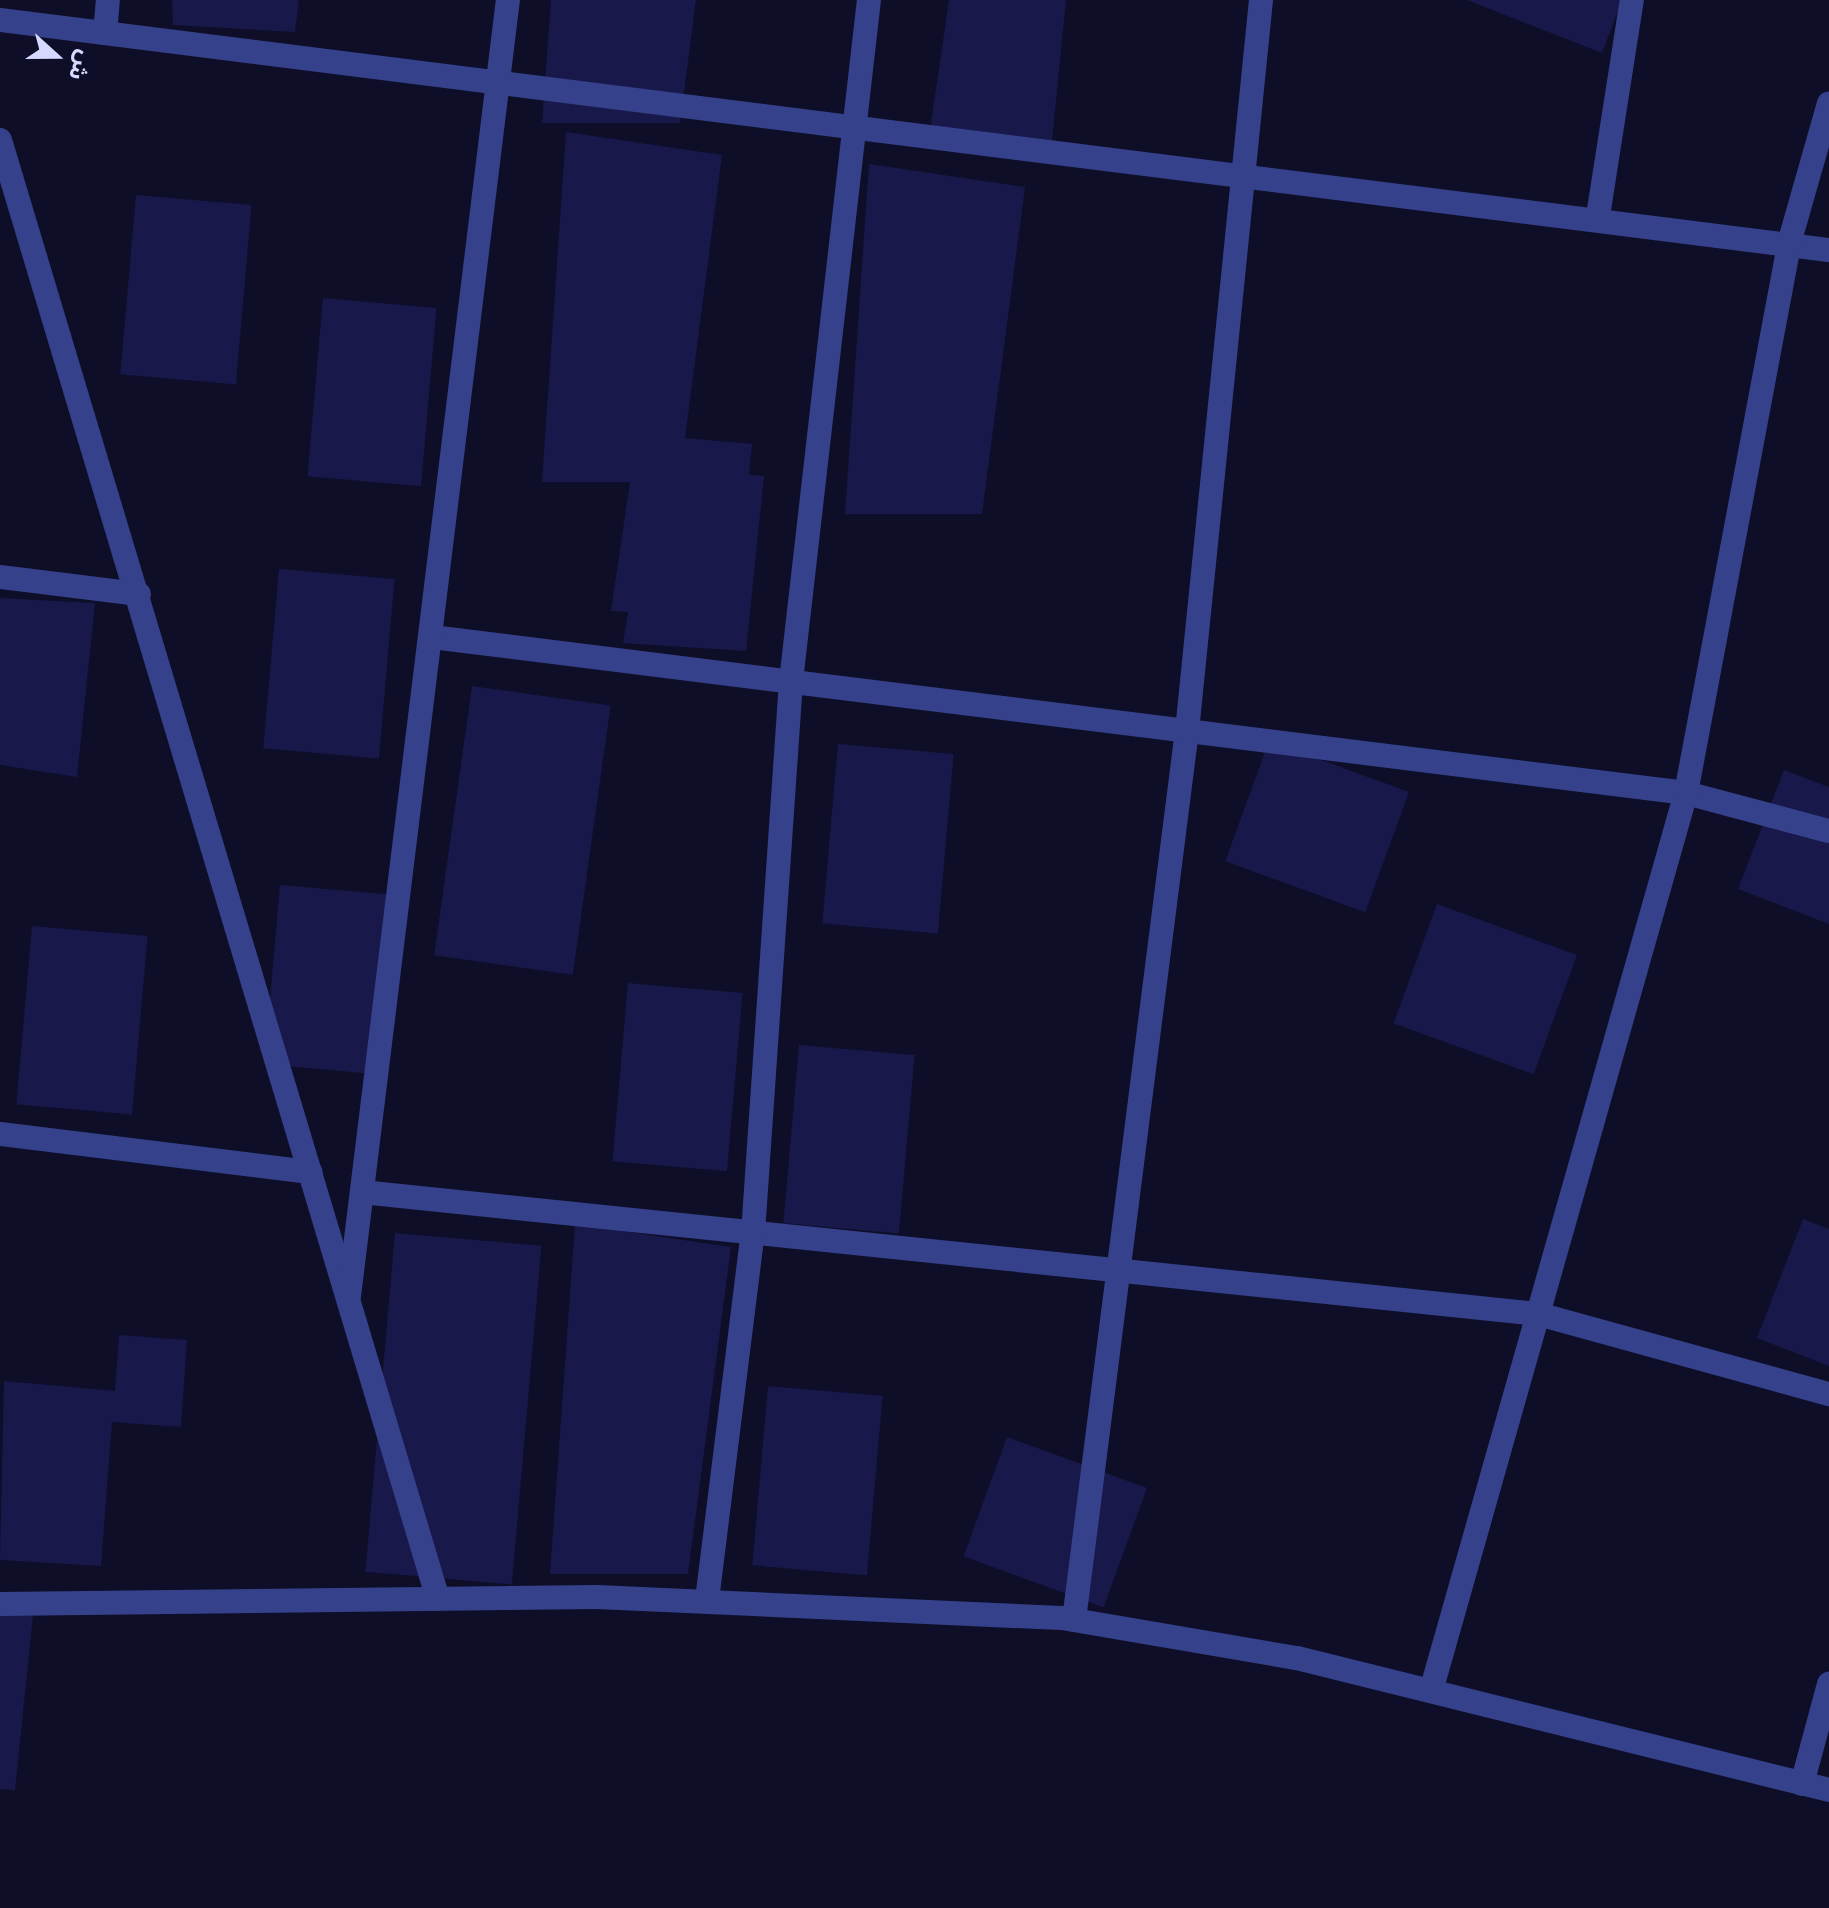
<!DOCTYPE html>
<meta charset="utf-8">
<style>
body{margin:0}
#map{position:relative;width:1829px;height:1908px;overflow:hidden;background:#0e0e28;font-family:Overpass,"Noto Sans Arabic",sans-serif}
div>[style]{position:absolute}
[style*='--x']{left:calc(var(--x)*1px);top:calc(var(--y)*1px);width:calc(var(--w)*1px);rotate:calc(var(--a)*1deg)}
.building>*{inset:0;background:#18184b;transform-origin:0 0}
.minor>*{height:24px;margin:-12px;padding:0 12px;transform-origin:12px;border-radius:12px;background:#35428b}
span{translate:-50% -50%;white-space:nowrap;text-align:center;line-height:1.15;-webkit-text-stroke:8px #0e0e28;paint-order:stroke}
.north{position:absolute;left:16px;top:16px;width:80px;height:80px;-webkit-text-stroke:6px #0e0e28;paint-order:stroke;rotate:111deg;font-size:22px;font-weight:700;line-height:32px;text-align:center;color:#d5d8ff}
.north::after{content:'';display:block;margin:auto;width:28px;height:36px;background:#d5d8ff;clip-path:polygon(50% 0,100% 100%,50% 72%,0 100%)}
</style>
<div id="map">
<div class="building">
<div style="clip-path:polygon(172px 0,299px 0,295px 32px,173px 25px)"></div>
<div style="clip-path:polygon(551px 0,696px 0,680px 123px,542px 123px)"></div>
<div style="clip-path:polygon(949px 0,1066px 0,1051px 151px,928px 144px)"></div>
<div style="clip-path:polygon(1467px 0,1622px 0,1602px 53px)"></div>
<div style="clip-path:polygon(566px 132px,722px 155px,685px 438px,752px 444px,749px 475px,764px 476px,746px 651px,623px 643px,628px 612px,611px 611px,630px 482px,542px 482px)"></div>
<div style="clip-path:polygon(869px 164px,1025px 187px,982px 514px,845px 514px)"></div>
<div style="left:136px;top:195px;width:116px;height:180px;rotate:5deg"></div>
<div style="left:323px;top:298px;width:114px;height:179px;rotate:5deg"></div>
<div style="left:279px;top:569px;width:116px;height:180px;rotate:5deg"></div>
<div style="clip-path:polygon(0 598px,95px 603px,77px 777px,0 765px)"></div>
<div style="left:472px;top:686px;width:140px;height:272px;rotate:8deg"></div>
<div style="left:1269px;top:741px;width:149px;height:128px;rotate:20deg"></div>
<div style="left:838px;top:744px;width:116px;height:180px;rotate:5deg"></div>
<div style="clip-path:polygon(1784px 770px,1829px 787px,1829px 924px,1738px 889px)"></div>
<div style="left:280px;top:885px;width:116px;height:180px;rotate:5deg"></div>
<div style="left:1437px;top:904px;width:149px;height:127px;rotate:20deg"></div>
<div style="left:32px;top:926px;width:116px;height:179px;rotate:5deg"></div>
<div style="left:628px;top:983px;width:115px;height:179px;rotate:5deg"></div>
<div style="left:799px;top:1045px;width:116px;height:179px;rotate:5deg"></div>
<div style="clip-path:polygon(1803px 1219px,1829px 1229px,1829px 1366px,1757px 1338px)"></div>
<div style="clip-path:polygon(575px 1224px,731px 1247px,688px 1574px,550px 1574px)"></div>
<div style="left:395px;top:1233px;width:147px;height:340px;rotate:5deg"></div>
<div style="clip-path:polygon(119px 1335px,187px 1340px,181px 1427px,112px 1422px,101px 1566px,0 1560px,4px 1381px,115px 1391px)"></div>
<div style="left:768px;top:1386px;width:115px;height:180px;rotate:5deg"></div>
<div style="left:1007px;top:1437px;width:149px;height:127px;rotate:20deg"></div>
<div style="clip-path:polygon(0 1613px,33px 1616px,15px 1790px,0 1789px)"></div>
</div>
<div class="minor">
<div style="--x:0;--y:20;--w:1843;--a:7.17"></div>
<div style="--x:105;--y:33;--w:33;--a:-85"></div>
<div style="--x:0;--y:140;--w:1523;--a:73.29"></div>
<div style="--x:1598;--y:216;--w:219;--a:-81.1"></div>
<div style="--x:0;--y:577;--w:140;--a:7"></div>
<div style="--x:432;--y:637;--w:1264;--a:7.09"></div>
<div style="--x:1686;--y:793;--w:148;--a:14.9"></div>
<div style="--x:0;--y:1134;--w:313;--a:7"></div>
<div style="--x:362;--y:1192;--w:1182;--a:5.92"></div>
<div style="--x:1538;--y:1314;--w:302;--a:15.4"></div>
<div style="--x:349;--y:1296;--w:1306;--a:-83.01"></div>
<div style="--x:707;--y:1600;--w:370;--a:-82.9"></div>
<div style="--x:753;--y:1233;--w:553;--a:-86.06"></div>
<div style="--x:791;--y:681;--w:685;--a:-83.47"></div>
<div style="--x:0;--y:1604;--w:597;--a:-0.67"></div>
<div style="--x:597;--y:1597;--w:465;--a:2.6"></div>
<div style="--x:1062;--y:1618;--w:238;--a:9.7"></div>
<div style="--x:1297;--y:1658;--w:548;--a:13.93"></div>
<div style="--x:1074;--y:1620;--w:896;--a:-82.76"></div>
<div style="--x:1187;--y:731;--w:735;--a:-84.22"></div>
<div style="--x:1431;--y:1691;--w:934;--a:-74.15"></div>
<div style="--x:1686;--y:793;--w:563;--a:-79.35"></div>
<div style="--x:1790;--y:240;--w:142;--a:-74.1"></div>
<div style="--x:1802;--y:1784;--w:104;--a:-74.9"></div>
</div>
<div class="north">ش</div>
</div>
